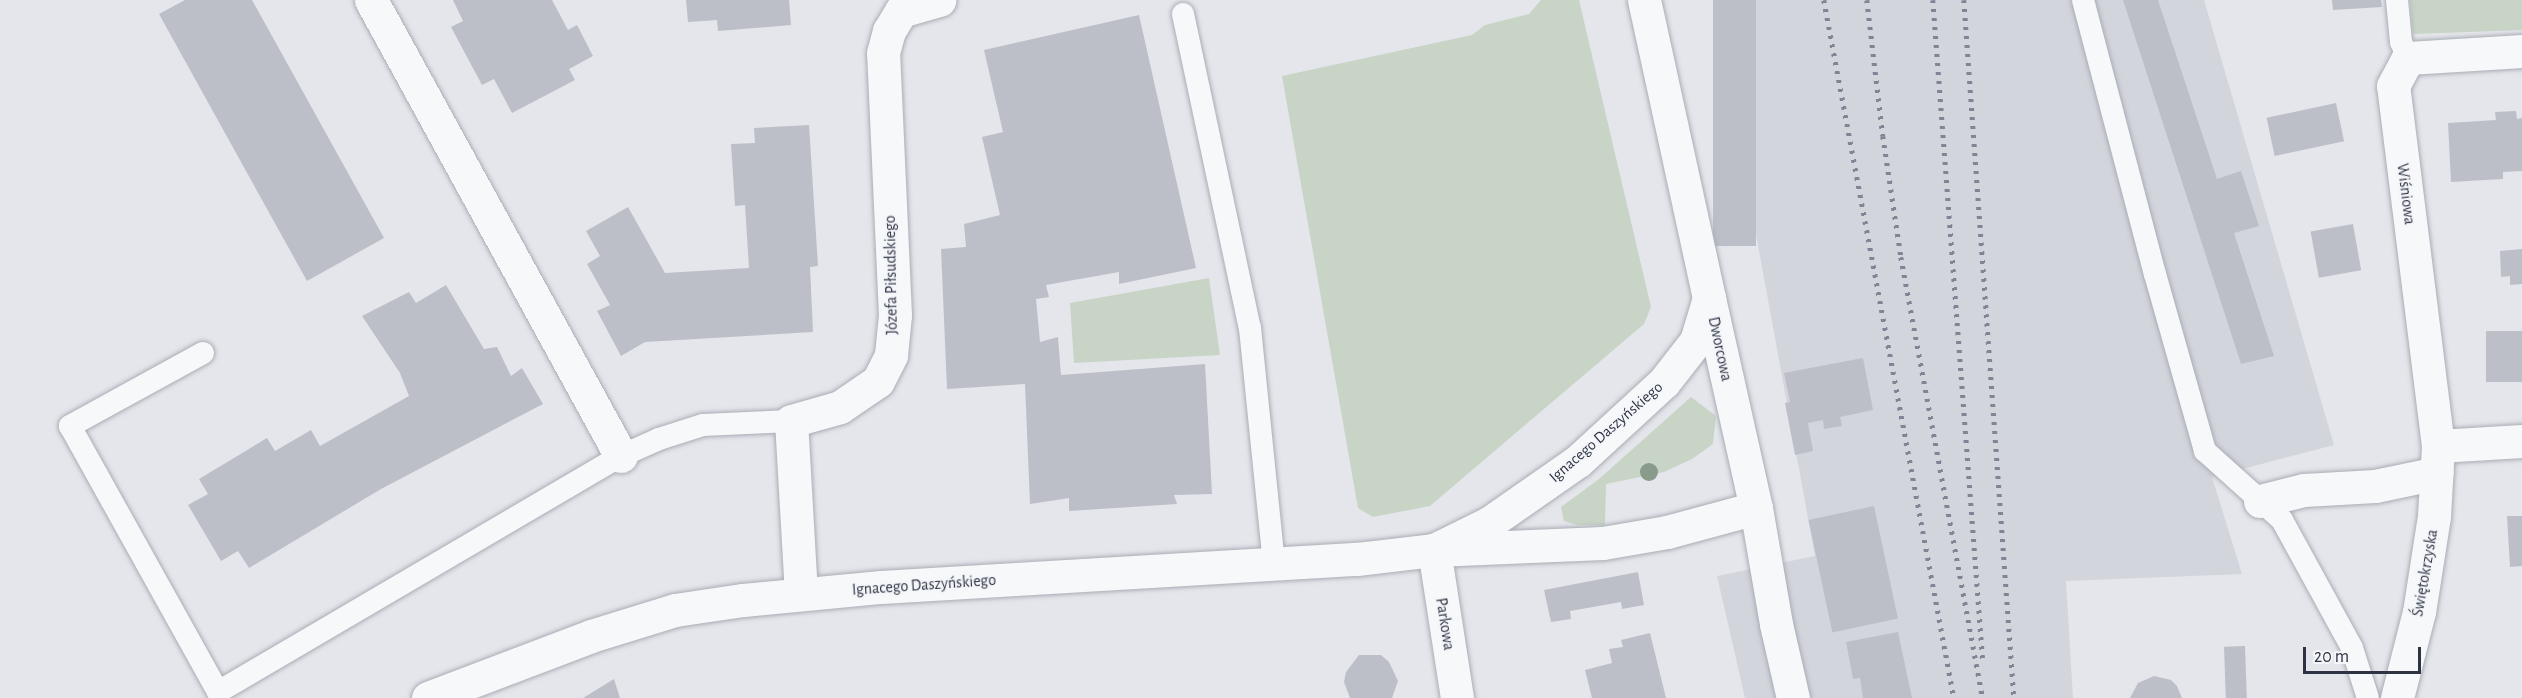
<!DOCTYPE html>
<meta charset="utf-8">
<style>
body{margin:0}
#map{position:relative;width:2522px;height:698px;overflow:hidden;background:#e4e6eb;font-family:"Alegreya Sans",sans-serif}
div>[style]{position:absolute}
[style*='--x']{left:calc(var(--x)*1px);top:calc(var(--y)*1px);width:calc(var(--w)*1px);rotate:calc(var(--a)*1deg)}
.built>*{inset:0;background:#d3d5dd}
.green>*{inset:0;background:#c8d5c6}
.building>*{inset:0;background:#bcbfc8;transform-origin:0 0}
.roads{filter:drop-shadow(0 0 2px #a9adb5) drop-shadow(0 0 2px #a9adb5)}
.service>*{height:22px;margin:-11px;padding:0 11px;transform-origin:11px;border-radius:11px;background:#f7f8fa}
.minor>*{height:33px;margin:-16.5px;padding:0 16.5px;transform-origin:16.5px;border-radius:16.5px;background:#f7f8fa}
.tertiary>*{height:33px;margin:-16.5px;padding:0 16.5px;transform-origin:16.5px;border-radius:16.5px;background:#f7f8fa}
.rail>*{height:4.5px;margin-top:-2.25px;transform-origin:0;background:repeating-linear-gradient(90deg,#7f8594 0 3px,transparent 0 9px)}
.trees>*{width:18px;height:18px;margin:-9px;border-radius:50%;background:#899b8a}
span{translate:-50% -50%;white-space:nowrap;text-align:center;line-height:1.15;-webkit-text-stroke:4.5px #f4f6f9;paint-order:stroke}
.street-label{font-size:16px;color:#2d3343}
.scale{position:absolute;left:2303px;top:647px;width:118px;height:27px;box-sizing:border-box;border:3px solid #2d3343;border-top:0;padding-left:8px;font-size:18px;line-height:21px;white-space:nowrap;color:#2d3343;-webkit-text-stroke:4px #f4f6f9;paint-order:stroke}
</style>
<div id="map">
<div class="built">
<div style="clip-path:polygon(1713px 0,2204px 0,2334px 445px,2212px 477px,2242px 574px,2066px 581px,2073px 698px,1745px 698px,1717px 576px,1815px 556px)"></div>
</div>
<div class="green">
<div style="clip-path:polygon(1541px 0,1579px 0,1651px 307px,1644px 324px,1430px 506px,1373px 517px,1358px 508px,1282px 76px,1472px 35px,1485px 25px,1529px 14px)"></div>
<div style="clip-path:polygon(2410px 0,2522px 0,2522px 30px,2413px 34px)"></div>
<div style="clip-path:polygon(1209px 278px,1220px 355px,1074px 363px,1070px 303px)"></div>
<div style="clip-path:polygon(1691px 397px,1716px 416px,1713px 444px,1692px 459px,1664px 472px,1606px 484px,1605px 525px,1577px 525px,1564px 521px,1561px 507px,1599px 479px)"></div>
</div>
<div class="building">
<div style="clip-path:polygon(185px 0,252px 0,384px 238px,307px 281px,159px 14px)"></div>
<div style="clip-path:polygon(453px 0,552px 0,568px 30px,577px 25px,593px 56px,569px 69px,575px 80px,512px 113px,494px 79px,482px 85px,451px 27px,463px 21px)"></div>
<div style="clip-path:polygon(686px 0,789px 0,791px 25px,718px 31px,717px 20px,688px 22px)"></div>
<div style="left:1713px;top:0;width:43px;height:246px"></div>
<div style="clip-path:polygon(2123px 0,2158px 0,2217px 179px,2241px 171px,2259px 226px,2234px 233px,2274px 356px,2241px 364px)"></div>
<div style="clip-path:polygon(2332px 0,2381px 0,2382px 7px,2333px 10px)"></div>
<div style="clip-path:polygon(1139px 15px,1196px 268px,1119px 284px,1119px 272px,1046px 285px,1049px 297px,1036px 299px,1040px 342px,1058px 337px,1061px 375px,1205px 364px,1212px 494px,1174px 495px,1177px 504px,1069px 511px,1069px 498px,1030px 504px,1025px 384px,947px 389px,941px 249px,966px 247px,964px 224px,1000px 215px,982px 137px,1003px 132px,984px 50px)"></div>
<div style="left:2336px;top:103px;width:39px;height:71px;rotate:78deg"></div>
<div style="clip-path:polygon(2516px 111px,2517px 119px,2522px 118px,2522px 171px,2503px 172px,2503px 179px,2451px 182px,2448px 123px,2496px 120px,2495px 112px)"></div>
<div style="clip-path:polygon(809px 125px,818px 266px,810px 267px,813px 332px,645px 342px,621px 356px,597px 311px,610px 305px,587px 264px,600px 256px,586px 231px,628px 207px,665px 273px,749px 268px,745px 205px,735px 206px,731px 144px,755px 143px,754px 128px)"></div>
<div style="left:2353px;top:224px;width:47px;height:43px;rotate:80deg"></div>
<div style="clip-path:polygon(2522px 249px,2522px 284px,2510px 285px,2510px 276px,2501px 277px,2500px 251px)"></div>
<div style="clip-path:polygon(446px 285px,484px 349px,497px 347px,511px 376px,522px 368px,543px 404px,381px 489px,249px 568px,238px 551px,221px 561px,188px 505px,208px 494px,199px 479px,267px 438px,275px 451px,311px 430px,320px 446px,409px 396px,400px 373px,362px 316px,409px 292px,416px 303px)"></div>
<div style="left:2522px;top:331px;width:51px;height:36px;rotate:90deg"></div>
<div style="clip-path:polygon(1863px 358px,1873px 410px,1840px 417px,1842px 426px,1824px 429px,1823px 420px,1808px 423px,1813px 451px,1795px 455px,1785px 403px,1790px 402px,1784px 373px)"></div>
<div style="left:1874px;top:506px;width:115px;height:67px;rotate:78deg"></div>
<div style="clip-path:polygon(2507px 516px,2522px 516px,2522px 566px,2510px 567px)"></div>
<div style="clip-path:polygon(1638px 572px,1644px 605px,1622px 609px,1621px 602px,1570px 611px,1571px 619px,1551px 622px,1544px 590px)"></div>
<div style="clip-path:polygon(1898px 632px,1912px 698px,1863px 698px,1860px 678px,1853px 679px,1846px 642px)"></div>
<div style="clip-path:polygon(1650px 633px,1666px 698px,1592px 698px,1585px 670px,1612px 663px,1609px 649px,1623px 647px,1621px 640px)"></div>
<div style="left:2245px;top:646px;width:52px;height:21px;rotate:88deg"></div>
<div style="clip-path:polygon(1359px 655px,1381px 655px,1389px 662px,1398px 681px,1392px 698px,1350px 698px,1344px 682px,1346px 672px)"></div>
<div style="clip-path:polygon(2154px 676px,2171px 680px,2177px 686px,2182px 698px,2130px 698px,2138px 683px)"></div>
<div style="clip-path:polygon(614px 679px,620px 698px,583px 698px)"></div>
</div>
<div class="roads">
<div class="service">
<div style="--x:2083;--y:0;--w:283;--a:75.3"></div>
<div style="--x:2155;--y:274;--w:184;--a:74.2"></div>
<div style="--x:2205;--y:451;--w:103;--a:41.9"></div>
<div style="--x:2282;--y:520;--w:146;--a:61.3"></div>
<div style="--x:2352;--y:648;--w:52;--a:72.3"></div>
<div style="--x:2397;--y:0;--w:42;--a:84.6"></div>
<div style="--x:2401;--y:42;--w:17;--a:66"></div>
<div style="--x:1183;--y:14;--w:321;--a:78"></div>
<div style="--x:1250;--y:328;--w:237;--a:84.2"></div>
<div style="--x:203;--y:353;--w:152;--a:151.2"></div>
<div style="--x:70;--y:426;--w:304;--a:60.9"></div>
<div style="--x:218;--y:692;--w:467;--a:-30.4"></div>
<div style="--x:621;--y:456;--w:42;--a:-24.1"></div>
<div style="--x:659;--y:439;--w:46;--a:-17.7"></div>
<div style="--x:703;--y:425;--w:88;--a:-2.6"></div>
</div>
<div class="minor">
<div style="--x:371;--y:0;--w:520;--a:61.27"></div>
<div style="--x:1709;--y:298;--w:215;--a:77.4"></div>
<div style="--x:1756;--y:508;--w:118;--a:80.2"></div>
<div style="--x:1776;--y:624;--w:76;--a:77.1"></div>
<div style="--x:2438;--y:446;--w:84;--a:-3.4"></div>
<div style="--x:2260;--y:501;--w:45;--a:-14"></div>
<div style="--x:2304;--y:490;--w:71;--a:-3.2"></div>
<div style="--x:2375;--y:486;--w:63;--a:-11.8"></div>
<div style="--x:801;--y:594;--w:173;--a:-93.3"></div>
<div style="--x:791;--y:421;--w:51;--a:-15.9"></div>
<div style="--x:840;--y:407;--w:46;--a:-34.4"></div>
<div style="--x:878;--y:381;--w:29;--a:-63"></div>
<div style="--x:891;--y:355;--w:40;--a:-84.3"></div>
<div style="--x:895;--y:315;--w:262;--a:-92.6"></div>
<div style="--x:883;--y:53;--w:23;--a:-75"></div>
<div style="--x:889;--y:31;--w:23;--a:-59"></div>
<div style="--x:901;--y:11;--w:40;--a:-16"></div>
<div style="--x:1457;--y:698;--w:150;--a:-98.8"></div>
<div style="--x:1434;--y:550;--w:169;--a:-2.4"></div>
<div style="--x:1603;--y:543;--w:65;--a:-9.8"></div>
<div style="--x:1667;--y:532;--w:92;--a:-15.1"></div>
<div style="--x:2397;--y:698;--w:89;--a:-75.7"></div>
<div style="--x:2419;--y:612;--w:97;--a:-81.1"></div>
<div style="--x:2434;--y:516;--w:70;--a:-86.7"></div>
<div style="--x:2438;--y:446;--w:363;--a:-97.1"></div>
<div style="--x:2393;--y:86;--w:32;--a:-62"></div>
<div style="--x:2408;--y:58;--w:114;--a:-3.5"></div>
</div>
<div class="tertiary">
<div style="--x:428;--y:698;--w:174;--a:-20.8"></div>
<div style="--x:591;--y:636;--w:88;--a:-17.2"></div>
<div style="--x:675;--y:610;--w:69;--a:-8.4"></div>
<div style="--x:743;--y:600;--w:139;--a:-5.4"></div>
<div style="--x:881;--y:587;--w:477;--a:-3.4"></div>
<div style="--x:1357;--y:559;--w:78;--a:-6.7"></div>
<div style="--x:1434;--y:550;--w:61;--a:-26.1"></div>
<div style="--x:1489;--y:523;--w:108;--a:-34.9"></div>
<div style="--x:1578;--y:461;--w:117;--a:-42.6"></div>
<div style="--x:1664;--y:382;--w:52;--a:-52"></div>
<div style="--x:1696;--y:341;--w:45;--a:-73.2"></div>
<div style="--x:1709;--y:298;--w:305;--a:-102.3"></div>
</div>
</div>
<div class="rail">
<div style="--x:1824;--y:0;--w:710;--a:79.45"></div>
<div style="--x:1867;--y:0;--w:137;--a:83.3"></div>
<div style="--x:1883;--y:136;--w:122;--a:81.5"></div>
<div style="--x:1901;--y:257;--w:449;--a:79.5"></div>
<div style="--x:1933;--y:0;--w:664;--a:85.68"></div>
<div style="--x:1964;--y:0;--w:700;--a:85.9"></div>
</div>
<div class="trees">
<div style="left:1649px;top:472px"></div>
</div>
<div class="street-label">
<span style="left:2406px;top:194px;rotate:83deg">Wiśniowa</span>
<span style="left:891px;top:275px;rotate:-91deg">Józefa Piłsudskiego</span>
<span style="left:1720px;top:349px;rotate:78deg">Dworcowa</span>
<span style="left:1606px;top:432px;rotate:-41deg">Ignacego Daszyńskiego</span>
<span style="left:2425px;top:573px;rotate:-80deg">Świętokrzyska</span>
<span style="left:924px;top:585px;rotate:-4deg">Ignacego Daszyńskiego</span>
<span style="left:1445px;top:624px;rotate:81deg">Parkowa</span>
</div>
<div class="scale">20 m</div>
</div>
